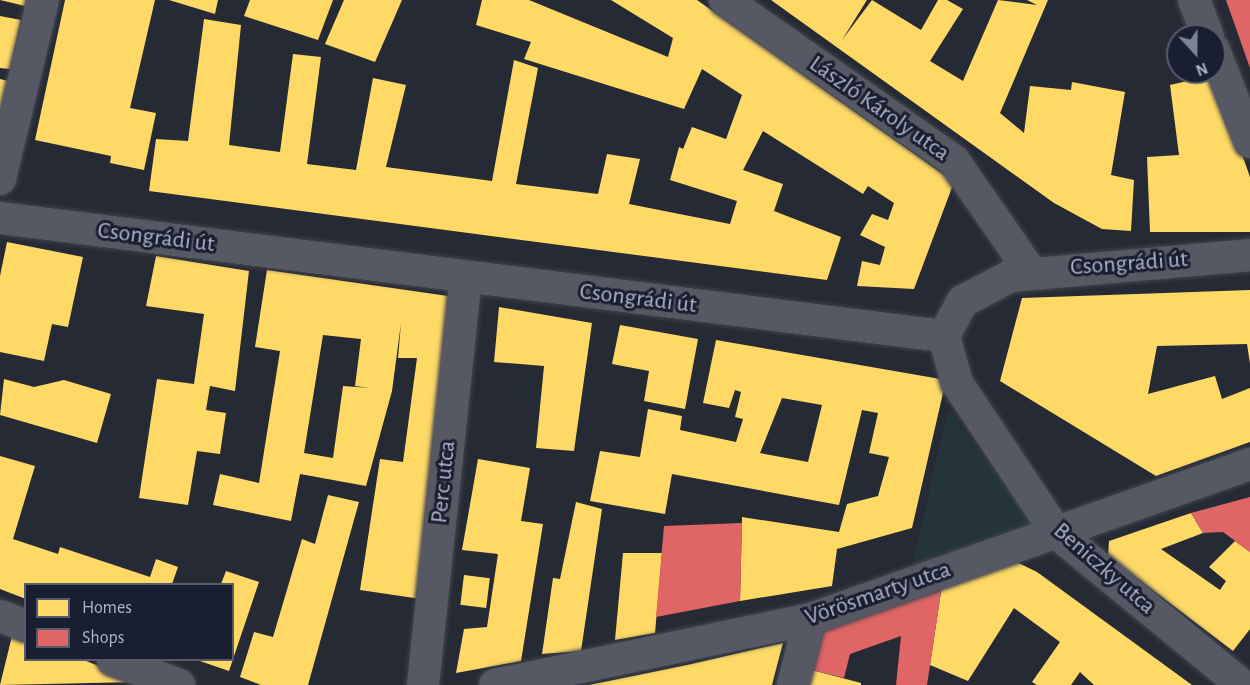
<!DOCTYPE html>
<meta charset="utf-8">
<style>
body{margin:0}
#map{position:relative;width:1250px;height:685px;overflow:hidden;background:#262a35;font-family:"Alegreya Sans",sans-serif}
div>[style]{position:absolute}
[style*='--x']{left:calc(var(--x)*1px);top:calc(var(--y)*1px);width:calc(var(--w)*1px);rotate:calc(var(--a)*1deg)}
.green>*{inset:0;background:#23343b}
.homes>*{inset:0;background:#ffd966;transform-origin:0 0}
.shops>*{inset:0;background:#e06666}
.roads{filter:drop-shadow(0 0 2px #42454e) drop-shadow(0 0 2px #42454e)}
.minor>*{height:32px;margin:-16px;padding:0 16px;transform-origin:16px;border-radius:16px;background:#565863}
span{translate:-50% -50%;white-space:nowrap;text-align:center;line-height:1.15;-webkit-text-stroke:6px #191f30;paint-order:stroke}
.street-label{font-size:24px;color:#afb4c7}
.legend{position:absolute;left:24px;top:583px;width:210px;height:78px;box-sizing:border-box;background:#191f30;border:2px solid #555b6c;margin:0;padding:8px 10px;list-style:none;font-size:18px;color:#afb4c7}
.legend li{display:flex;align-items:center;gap:12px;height:30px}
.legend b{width:30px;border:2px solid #555b6c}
.north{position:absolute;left:1166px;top:24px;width:60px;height:60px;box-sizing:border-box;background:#191f30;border:2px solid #555b6c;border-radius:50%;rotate:159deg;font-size:16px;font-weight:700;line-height:24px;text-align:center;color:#afb4c7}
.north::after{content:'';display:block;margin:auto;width:21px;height:27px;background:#7f8494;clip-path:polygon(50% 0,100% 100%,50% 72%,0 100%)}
</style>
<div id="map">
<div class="green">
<div style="clip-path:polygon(948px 409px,1033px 525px,911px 571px)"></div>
</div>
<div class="homes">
<div style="clip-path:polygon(0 0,27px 0,25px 6px)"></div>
<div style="clip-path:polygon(65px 0,155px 0,130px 108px,156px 113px,144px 170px,110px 163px,111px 156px,35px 140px)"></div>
<div style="clip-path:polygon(169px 0,218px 0,215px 14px)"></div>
<div style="clip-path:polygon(250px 0,333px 0,318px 40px,244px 16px)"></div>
<div style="clip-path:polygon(344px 0,402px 0,375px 62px,325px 44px)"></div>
<div style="clip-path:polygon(482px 0,529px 0,668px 57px,673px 38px,611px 0,697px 0,954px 182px,914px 289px,857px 286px,862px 261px,880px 265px,885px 247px,860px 235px,872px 214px,888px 220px,894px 203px,868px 186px,863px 194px,763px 131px,743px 170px,783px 184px,774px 211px,841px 237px,827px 280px,149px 191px,156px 139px,188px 141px,204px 19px,241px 25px,229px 145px,280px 152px,293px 54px,321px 57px,307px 164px,356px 170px,373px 78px,406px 85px,386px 167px,492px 181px,514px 60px,538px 68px,516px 184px,598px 194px,607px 154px,640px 159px,629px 204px,730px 224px,737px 201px,670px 180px,679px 147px,683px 149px,692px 127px,726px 139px,742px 95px,702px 69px,684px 109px,524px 59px,531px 42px,476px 25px)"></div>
<div style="clip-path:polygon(771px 0,867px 0,842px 40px,872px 0,921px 30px,938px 0,947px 0,963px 9px,930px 61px,963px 81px,998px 0,1037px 5px,1027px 0,1048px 0,1000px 113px,1024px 133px,1030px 86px,1071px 90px,1072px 82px,1125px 92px,1111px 175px,1134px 180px,1131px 231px,1102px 229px,1054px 203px)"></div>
<div style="clip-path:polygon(0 16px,21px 20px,10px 69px,0 68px)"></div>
<div style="clip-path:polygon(1214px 75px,1250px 177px,1250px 232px,1150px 232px,1147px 157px,1179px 155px,1170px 85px)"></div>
<div style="clip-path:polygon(0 79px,8px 81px,1px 111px,0 110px)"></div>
<div style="clip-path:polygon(7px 242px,83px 257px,68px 327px,52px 324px,44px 361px,0 352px,0 276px)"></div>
<div style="clip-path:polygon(156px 256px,249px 271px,235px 391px,210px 386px,206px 410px,226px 413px,220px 454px,197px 451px,188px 505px,139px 498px,157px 379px,194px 384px,204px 314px,146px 306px)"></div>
<div style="clip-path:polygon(evenodd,267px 270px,455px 297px,421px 599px,360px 590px,380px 459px,403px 462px,417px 358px,398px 358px,401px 323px,392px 391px,366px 486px,300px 474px,291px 521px,213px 505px,220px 474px,259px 483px,280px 351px,255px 347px,267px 270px,323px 335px,361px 339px,355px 386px,370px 388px,343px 386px,333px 458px,304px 453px,323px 335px)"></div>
<div style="clip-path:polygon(1250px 290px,1250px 364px,1247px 344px,1157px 346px,1148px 394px,1215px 376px,1222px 399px,1250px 388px,1250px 442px,1156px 476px,1000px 381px,1022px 298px)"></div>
<div style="clip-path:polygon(499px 307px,592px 323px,574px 451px,536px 448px,544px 366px,494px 362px)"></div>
<div style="clip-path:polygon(620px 325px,698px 339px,685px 409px,644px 401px,649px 371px,612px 364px)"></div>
<div style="clip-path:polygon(evenodd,716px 340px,946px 380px,912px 528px,837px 549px,832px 586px,740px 601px,742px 517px,839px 532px,847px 504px,878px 496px,889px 457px,869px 453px,878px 413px,862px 410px,839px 505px,672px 474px,665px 514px,590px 501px,600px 451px,640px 457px,648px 409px,682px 416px,680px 430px,736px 442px,743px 419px,735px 417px,741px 392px,735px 390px,729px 408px,703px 403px,716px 340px,782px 398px,822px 405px,808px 462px,760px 453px,782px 398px)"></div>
<div style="clip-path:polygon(4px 379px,34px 387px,64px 380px,111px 394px,97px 443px,0 415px)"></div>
<div style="clip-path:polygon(0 456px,35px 466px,13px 539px,58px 554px,60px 547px,150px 577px,156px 559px,178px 567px,172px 584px,26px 584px,26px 599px,0 589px)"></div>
<div style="clip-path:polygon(478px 459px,530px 468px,521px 521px,543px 524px,521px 661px,456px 673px,464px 629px,487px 627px,498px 554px,462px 550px)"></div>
<div style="clip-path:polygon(328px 495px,359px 502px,308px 685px,261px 685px,240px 677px,254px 632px,273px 637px,302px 539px,315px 544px)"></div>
<div style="clip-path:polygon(576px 502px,602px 509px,581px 651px,542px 654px,553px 578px,560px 579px)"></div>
<div style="clip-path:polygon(1191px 513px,1203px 533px,1161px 549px,1220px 590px,1226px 581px,1209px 567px,1235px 541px,1250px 552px,1250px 629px,1233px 651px,1108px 556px,1109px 541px)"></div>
<div style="clip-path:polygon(623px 553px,662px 553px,655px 633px,615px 640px)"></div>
<div style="clip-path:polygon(1008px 558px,1037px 572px,1192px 685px,1094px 685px,1080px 672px,1071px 685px,1037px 685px,1032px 682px,1060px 642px,1014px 608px,968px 681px,930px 665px,942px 585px)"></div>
<div style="clip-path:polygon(226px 571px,259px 582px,229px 671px,197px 660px,232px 660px,232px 584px,221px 584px)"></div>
<div style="left:464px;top:575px;width:26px;height:30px;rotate:7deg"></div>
<div style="clip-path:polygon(12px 636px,26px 639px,26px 660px,84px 660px,137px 682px,0 685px)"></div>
<div style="clip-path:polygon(783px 643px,772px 685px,589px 685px,687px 665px)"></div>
<div style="clip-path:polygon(808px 669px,861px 683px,861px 685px,804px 685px)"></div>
</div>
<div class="shops">
<div style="clip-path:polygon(1226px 0,1250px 0,1250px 68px)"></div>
<div style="clip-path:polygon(1250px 497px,1250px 552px,1223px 532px,1203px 533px,1191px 513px)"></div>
<div style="clip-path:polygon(742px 523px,740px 601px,656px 617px,664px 526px)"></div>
<div style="clip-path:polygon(942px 585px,927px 685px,896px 685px,901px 636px,850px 654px,844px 678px,808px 669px,819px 632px)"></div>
</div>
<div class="roads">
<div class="minor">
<div style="--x:725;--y:0;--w:280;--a:35.1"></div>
<div style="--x:954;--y:161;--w:135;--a:55.3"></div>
<div style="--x:1194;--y:0;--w:39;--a:69"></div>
<div style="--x:1214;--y:50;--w:99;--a:68.6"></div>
<div style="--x:0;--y:179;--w:184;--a:-76.5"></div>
<div style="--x:0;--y:218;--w:951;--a:7.13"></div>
<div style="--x:0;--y:616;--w:28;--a:21"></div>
<div style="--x:113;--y:660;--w:71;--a:20.7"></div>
<div style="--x:423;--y:685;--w:409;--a:-84"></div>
<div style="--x:495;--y:685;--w:322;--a:-11.8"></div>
<div style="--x:810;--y:619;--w:467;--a:-19.4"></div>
<div style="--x:793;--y:685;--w:68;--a:-75.6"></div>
<div style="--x:1242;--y:685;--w:241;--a:-140.6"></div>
<div style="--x:1056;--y:532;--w:179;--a:-123.6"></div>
<div style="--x:957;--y:383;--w:49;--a:-105.5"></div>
<div style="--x:944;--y:336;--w:40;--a:-62"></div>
<div style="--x:963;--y:301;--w:54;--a:-27.5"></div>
<div style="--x:1011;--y:276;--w:240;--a:-5"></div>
</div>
</div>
<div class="street-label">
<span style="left:879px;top:109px;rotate:35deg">László Károly utca</span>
<span style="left:156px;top:238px;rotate:7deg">Csongrádi út</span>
<span style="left:1129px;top:264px;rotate:-4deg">Csongrádi út</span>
<span style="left:638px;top:299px;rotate:7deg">Csongrádi út</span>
<span style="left:444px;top:482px;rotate:-84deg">Perc utca</span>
<span style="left:1104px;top:569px;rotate:41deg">Beniczky utca</span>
<span style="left:878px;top:594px;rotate:-19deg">Vörösmarty utca</span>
</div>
<ul class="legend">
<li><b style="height:16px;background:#ffd966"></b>Homes</li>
<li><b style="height:16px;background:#e06666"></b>Shops</li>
</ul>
<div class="north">N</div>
</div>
